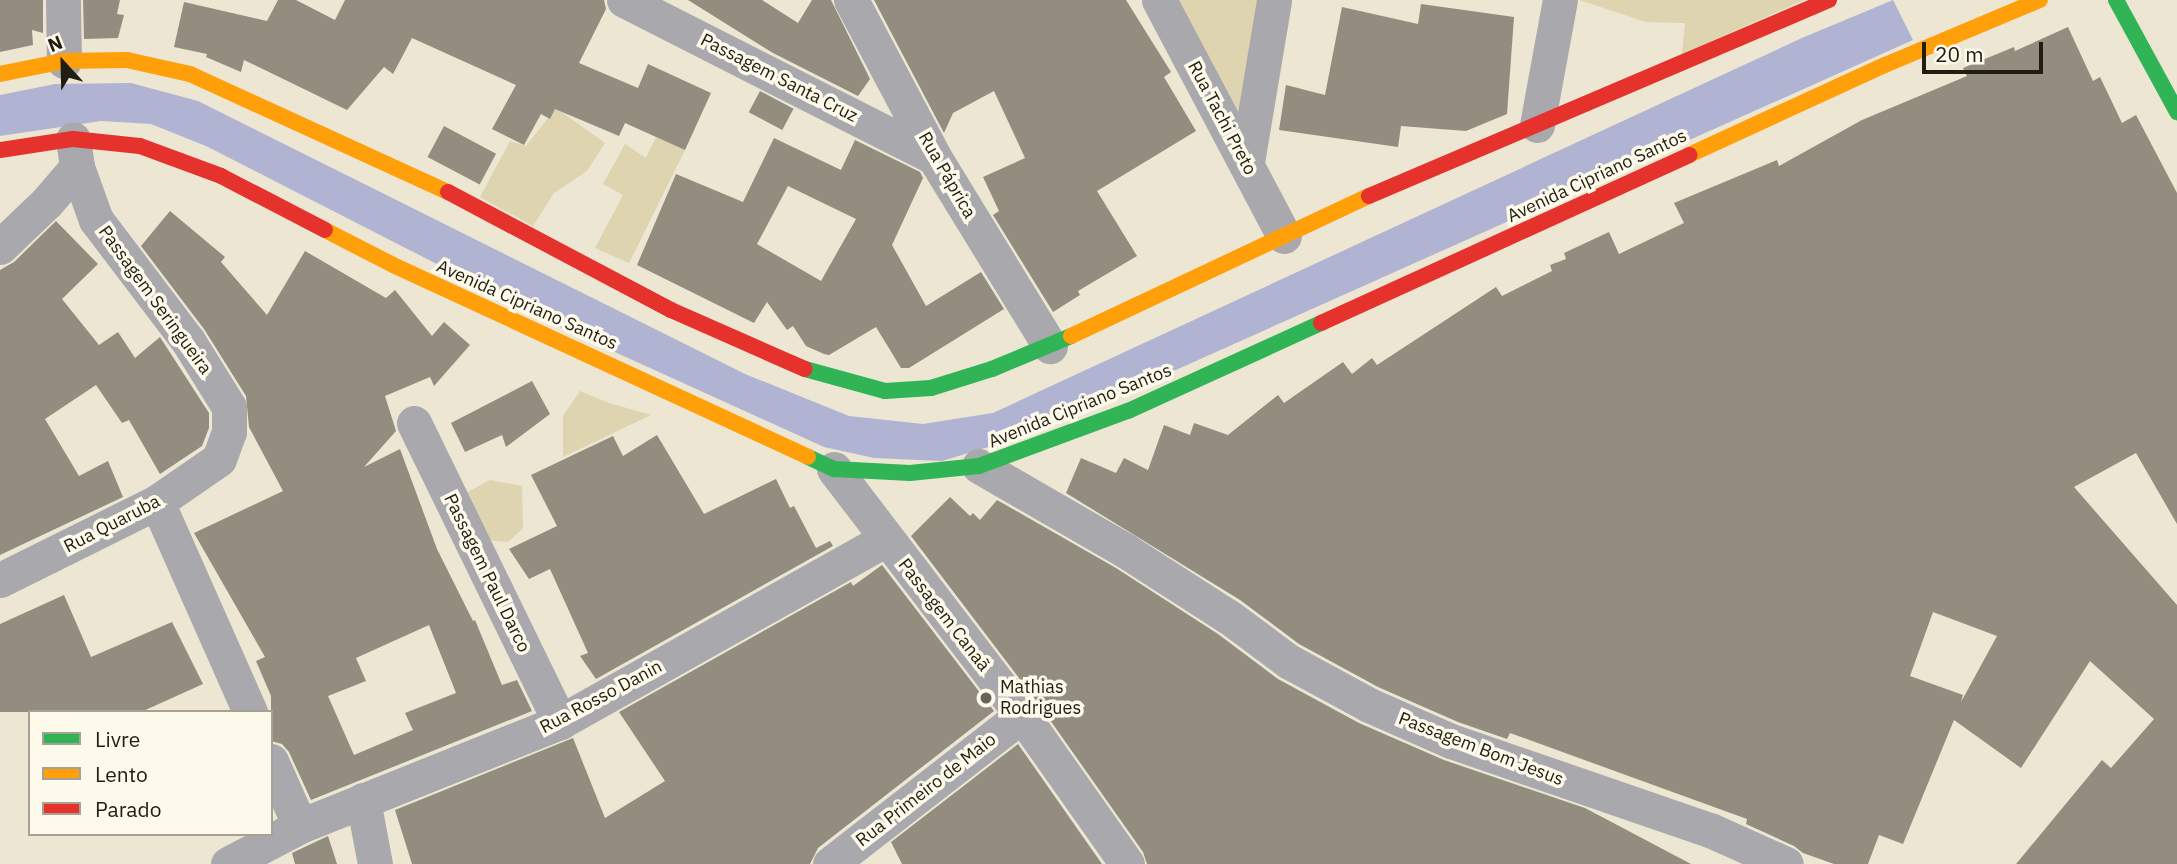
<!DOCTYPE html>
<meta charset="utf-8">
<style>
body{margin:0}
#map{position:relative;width:2177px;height:864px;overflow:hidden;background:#ece6d2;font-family:"IBM Plex Sans",sans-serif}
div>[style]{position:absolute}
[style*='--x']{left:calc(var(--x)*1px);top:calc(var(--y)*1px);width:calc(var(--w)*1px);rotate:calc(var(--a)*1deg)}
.green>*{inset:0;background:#ded4b0}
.water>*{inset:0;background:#b0b4d2}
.building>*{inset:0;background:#928d7f;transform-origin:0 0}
.street>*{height:35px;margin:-17.5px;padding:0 17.5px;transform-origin:17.5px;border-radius:17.5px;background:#a9a9ad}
.fast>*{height:16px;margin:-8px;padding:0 8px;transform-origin:8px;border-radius:8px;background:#30b455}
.slow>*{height:16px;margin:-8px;padding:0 8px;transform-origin:8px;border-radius:8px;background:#ff9f0a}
.jam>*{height:16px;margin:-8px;padding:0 8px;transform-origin:8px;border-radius:8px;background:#e5322d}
.dots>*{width:19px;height:19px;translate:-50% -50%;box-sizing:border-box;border:4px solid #fdf9eb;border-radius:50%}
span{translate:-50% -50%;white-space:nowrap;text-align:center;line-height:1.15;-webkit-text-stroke:7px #fdf9eb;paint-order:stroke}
.street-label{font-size:18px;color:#211d10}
.poi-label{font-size:18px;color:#211d10}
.left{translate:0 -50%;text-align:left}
.legend{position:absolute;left:28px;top:710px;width:245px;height:126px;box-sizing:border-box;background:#fdf9eb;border:2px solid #a5a193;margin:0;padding:9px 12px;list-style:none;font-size:21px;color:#211d10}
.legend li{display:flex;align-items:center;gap:14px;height:35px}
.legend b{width:35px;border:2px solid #a5a193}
.north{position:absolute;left:28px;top:28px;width:70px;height:70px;-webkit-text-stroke:5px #fdf9eb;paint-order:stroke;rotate:338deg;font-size:19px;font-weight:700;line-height:28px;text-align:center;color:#211d10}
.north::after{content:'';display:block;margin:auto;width:24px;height:32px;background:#211d10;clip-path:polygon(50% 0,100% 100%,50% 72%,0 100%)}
.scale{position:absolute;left:1922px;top:42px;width:121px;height:32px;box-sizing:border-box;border:4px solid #211d10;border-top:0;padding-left:9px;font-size:21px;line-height:24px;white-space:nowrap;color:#211d10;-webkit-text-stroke:5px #fdf9eb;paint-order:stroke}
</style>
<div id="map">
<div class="green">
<div style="clip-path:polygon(1169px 0,1264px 0,1243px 140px)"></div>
<div style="clip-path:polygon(1579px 0,1804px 0,1682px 54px,1685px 23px,1646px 22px)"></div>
<div style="clip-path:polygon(556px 108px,605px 143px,587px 171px,554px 193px,533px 226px,480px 197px,510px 141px,526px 146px)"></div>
<div style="clip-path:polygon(656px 137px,685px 150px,629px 263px,595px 248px,623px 195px,603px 184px,625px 144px,646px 158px)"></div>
<div style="clip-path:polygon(580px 391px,609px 403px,651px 415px,563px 457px,563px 416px)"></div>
<div style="clip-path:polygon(490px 480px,522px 486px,523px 528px,508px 542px,487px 540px,462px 495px)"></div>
</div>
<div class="water">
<div style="clip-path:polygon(1893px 0,1913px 40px,1035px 433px,942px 461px,874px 458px,824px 447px,562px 328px,206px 146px,151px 124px,101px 121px,0 136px,0 95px,55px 84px,131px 83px,198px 101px,745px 374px,849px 416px,923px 424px,993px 413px,1802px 38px)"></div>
</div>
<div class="building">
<div style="clip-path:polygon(0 0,43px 0,43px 33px,32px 30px,33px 45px,0 52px)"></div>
<div style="clip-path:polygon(83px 0,120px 0,117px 14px,124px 15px,118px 38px,84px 39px)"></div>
<div style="clip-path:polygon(278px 0,296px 0,335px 20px,345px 0,604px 0,606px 9px,579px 63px,638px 88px,648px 64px,711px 93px,685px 150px,625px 123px,619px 136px,555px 109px,550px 119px,541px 114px,524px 145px,492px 129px,516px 85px,412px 38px,393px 74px,384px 67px,347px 110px,244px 60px,241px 72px,206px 57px,207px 54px,174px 47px,184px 2px,267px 21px)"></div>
<div style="clip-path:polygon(688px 0,762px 0,798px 23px,812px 0,831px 0,870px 79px,858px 96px,773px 53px)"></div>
<div style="clip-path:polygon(874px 0,1126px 0,1171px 72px,1164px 77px,1196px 131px,1097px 191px,1137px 256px,1078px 291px,1080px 295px,1053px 312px,993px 215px,999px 211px,983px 177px,1025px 158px,994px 91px,953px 113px,944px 133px)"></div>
<div style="clip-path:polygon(1421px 4px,1514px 17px,1507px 114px,1466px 131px,1401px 126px,1398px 147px,1279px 130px,1286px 85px,1325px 95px,1342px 7px,1418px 24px)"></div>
<div style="clip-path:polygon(evenodd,2068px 27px,2093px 81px,2100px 77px,2122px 123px,2136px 115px,2177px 193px,2177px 524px,2136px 453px,2074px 487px,2177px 605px,2177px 864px,2016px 864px,2102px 760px,2111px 768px,2154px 719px,2090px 661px,2021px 768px,1954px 720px,1903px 844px,1879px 835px,1868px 864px,1834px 864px,1803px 853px,1794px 846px,1746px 824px,1747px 819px,1510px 733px,1507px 739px,1458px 722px,1378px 687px,1299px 644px,1240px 600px,1066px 493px,1081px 458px,1116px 473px,1124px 458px,1148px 470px,1164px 425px,1190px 435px,1194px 423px,1228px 435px,1278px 395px,1284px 403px,1343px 362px,1352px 374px,1372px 358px,1377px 365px,1496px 287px,1502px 296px,1552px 271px,1550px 265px,1566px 259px,1564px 253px,1609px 232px,1619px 254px,1684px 223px,1674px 203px,1777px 160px,1779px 166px,1862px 120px,1967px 76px,1963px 68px,2014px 47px,2015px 51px,2068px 27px,1933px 612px,1997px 636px,1961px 702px,1963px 695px,1910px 676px,1933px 612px)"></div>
<div style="left:760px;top:91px;width:38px;height:24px;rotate:28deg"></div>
<div style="left:444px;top:126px;width:59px;height:35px;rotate:28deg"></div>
<div style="clip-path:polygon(evenodd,774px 138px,841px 170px,855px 140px,920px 172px,923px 178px,892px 245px,926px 306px,981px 272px,1004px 309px,909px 368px,901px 368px,876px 327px,829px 355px,824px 354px,806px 346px,793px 326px,787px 330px,767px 302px,754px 323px,637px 265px,676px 174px,743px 202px,774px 138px,788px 186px,856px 219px,821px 281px,757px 244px,788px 186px)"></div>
<div style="clip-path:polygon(evenodd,170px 211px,225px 257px,221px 262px,267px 315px,305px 251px,386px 298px,395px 290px,432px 336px,444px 322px,470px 345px,434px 386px,430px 377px,385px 396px,396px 431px,364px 467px,400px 449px,437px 549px,473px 621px,475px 620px,502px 685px,517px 680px,532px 711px,311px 800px,289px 752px,282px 744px,271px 741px,271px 696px,256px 661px,265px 657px,194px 533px,283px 491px,249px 427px,246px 396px,204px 329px,141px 246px,170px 211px,429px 625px,456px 693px,405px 713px,413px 730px,354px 755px,328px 696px,366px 681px,356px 658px,429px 625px)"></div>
<div style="clip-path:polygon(56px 221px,98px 264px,62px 299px,99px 345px,118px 332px,135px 358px,160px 337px,209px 413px,209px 428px,202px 446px,160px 474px,129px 420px,122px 423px,96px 385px,45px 419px,79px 476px,108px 461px,123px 497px,0 555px,0 270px,14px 262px)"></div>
<div style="clip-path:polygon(532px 381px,550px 414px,506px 447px,502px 435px,465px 452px,451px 423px)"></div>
<div style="clip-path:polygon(657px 435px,704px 514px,776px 479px,790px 508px,794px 506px,816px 548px,830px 541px,833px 546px,596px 679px,580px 656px,588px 653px,550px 569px,529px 579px,509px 549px,557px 526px,531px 475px,613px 436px,623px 456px)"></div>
<div style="clip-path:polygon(950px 497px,970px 516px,973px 513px,980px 520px,997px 500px,1116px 568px,1218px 634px,1278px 679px,1359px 723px,1444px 760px,1585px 808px,1691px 864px,1147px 864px,1143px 852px,1038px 703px,911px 536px)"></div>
<div style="clip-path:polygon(882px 565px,994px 711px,818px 848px,810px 864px,412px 864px,395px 810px,573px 738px,605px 818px,665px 781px,619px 712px,851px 582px,853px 586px)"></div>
<div style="clip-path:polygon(64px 595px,91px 657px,172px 622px,203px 684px,141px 712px,0 712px,0 624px)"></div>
<div style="clip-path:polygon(1018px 744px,1102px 864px,902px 864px,891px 842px)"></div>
<div style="clip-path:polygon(328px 836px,337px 864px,295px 864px,292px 853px)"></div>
</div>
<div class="street">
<div style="--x:63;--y:0;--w:61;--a:89.1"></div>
<div style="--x:624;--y:0;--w:347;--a:26.9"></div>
<div style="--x:851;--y:0;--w:178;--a:62.1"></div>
<div style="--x:934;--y:157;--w:222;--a:58.5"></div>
<div style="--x:1159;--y:0;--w:267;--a:62.1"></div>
<div style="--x:1537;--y:125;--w:127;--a:-79.6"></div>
<div style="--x:1247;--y:162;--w:164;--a:-80.5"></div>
<div style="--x:0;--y:247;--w:65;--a:-43.8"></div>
<div style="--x:47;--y:202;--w:46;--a:-49.4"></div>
<div style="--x:414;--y:423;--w:333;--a:64"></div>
<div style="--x:979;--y:466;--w:170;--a:30"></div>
<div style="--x:1126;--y:551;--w:122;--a:32.7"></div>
<div style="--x:1229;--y:617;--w:74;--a:36.7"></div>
<div style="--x:1288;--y:661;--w:92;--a:28.5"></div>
<div style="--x:1369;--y:705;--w:90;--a:23.7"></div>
<div style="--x:1451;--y:741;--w:274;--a:19"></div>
<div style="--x:1710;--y:830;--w:83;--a:24.1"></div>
<div style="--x:834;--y:469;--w:310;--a:52.6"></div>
<div style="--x:1022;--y:715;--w:182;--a:54.8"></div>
<div style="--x:157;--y:502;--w:230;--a:66.1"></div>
<div style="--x:0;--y:580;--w:175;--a:-26.4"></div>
<div style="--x:157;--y:502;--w:75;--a:-34.7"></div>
<div style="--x:219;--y:459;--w:29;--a:-70"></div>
<div style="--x:229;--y:432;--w:25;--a:-90"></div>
<div style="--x:229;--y:407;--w:78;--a:-121.8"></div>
<div style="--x:188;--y:341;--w:152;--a:-127.2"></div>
<div style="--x:96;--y:220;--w:56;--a:-109.7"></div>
<div style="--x:77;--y:167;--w:28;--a:-98"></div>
<div style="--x:271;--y:761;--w:71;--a:66"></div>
<div style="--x:363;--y:800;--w:65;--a:79.4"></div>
<div style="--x:228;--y:864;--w:81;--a:-27.8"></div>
<div style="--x:300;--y:826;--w:280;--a:-21.8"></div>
<div style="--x:560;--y:722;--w:374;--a:-29.3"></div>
<div style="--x:830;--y:864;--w:243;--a:-37.8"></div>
</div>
<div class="fast">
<div style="--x:2116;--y:0;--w:128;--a:61.4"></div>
<div style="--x:805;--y:369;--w:83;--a:15.4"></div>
<div style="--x:885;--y:391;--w:46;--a:-3.7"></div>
<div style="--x:931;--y:388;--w:64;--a:-17.3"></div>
<div style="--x:992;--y:369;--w:86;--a:-22.7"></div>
<div style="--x:808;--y:457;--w:29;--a:25"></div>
<div style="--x:834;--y:469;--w:76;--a:3"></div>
<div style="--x:910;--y:473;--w:69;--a:-5.8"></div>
<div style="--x:979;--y:466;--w:159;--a:-20.3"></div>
<div style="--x:1128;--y:411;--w:212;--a:-24.5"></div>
</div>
<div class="slow">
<div style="--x:0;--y:74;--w:65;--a:-11.5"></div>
<div style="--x:64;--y:61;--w:63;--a:-0.9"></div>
<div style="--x:127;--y:60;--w:65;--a:12.5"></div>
<div style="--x:190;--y:74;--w:284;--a:24.6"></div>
<div style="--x:1689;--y:155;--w:216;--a:-24.7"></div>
<div style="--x:1885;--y:65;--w:168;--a:-22.8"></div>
<div style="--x:325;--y:230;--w:76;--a:27.2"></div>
<div style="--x:393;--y:265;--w:457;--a:24.8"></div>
<div style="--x:1071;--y:336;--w:329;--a:-25.2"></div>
</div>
<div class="jam">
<div style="--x:0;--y:150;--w:74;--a:-8.6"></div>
<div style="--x:73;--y:139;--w:67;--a:6"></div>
<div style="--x:140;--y:146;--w:86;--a:20.3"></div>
<div style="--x:221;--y:176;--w:117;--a:27.4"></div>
<div style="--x:448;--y:192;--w:252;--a:27.9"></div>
<div style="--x:671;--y:310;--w:146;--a:23.8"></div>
<div style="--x:1369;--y:196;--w:500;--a:-23.08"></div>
<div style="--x:1321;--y:323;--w:405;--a:-24.5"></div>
</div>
<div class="dots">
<div style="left:986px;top:698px;background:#686354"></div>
</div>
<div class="street-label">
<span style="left:779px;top:78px;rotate:27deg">Passagem Santa Cruz</span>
<span style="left:1222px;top:118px;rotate:62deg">Rua Tachi Preto</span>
<span style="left:947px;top:175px;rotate:60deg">Rua Páprica</span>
<span style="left:1597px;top:176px;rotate:-25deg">Avenida Cipriano Santos</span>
<span style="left:155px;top:300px;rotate:54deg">Passagem Seringueira</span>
<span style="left:527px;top:305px;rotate:24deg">Avenida Cipriano Santos</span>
<span style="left:1080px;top:406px;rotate:-22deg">Avenida Cipriano Santos</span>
<span style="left:112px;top:524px;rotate:-27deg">Rua Quaruba</span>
<span style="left:487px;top:573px;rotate:64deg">Passagem Paul Darco</span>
<span style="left:944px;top:615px;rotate:52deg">Passagem Canaã</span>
<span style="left:601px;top:697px;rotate:-28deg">Rua Rosso Danin</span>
<span style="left:1481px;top:749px;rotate:21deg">Passagem Bom Jesus</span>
<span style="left:926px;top:790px;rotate:-38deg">Rua Primeiro de Maio</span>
</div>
<div class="poi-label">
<span class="left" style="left:1000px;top:698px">Mathias<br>Rodrigues</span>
</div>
<ul class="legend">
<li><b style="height:9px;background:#30b455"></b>Livre</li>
<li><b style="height:9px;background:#ff9f0a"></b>Lento</li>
<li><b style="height:9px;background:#e5322d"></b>Parado</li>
</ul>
<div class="north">N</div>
<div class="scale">20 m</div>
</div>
